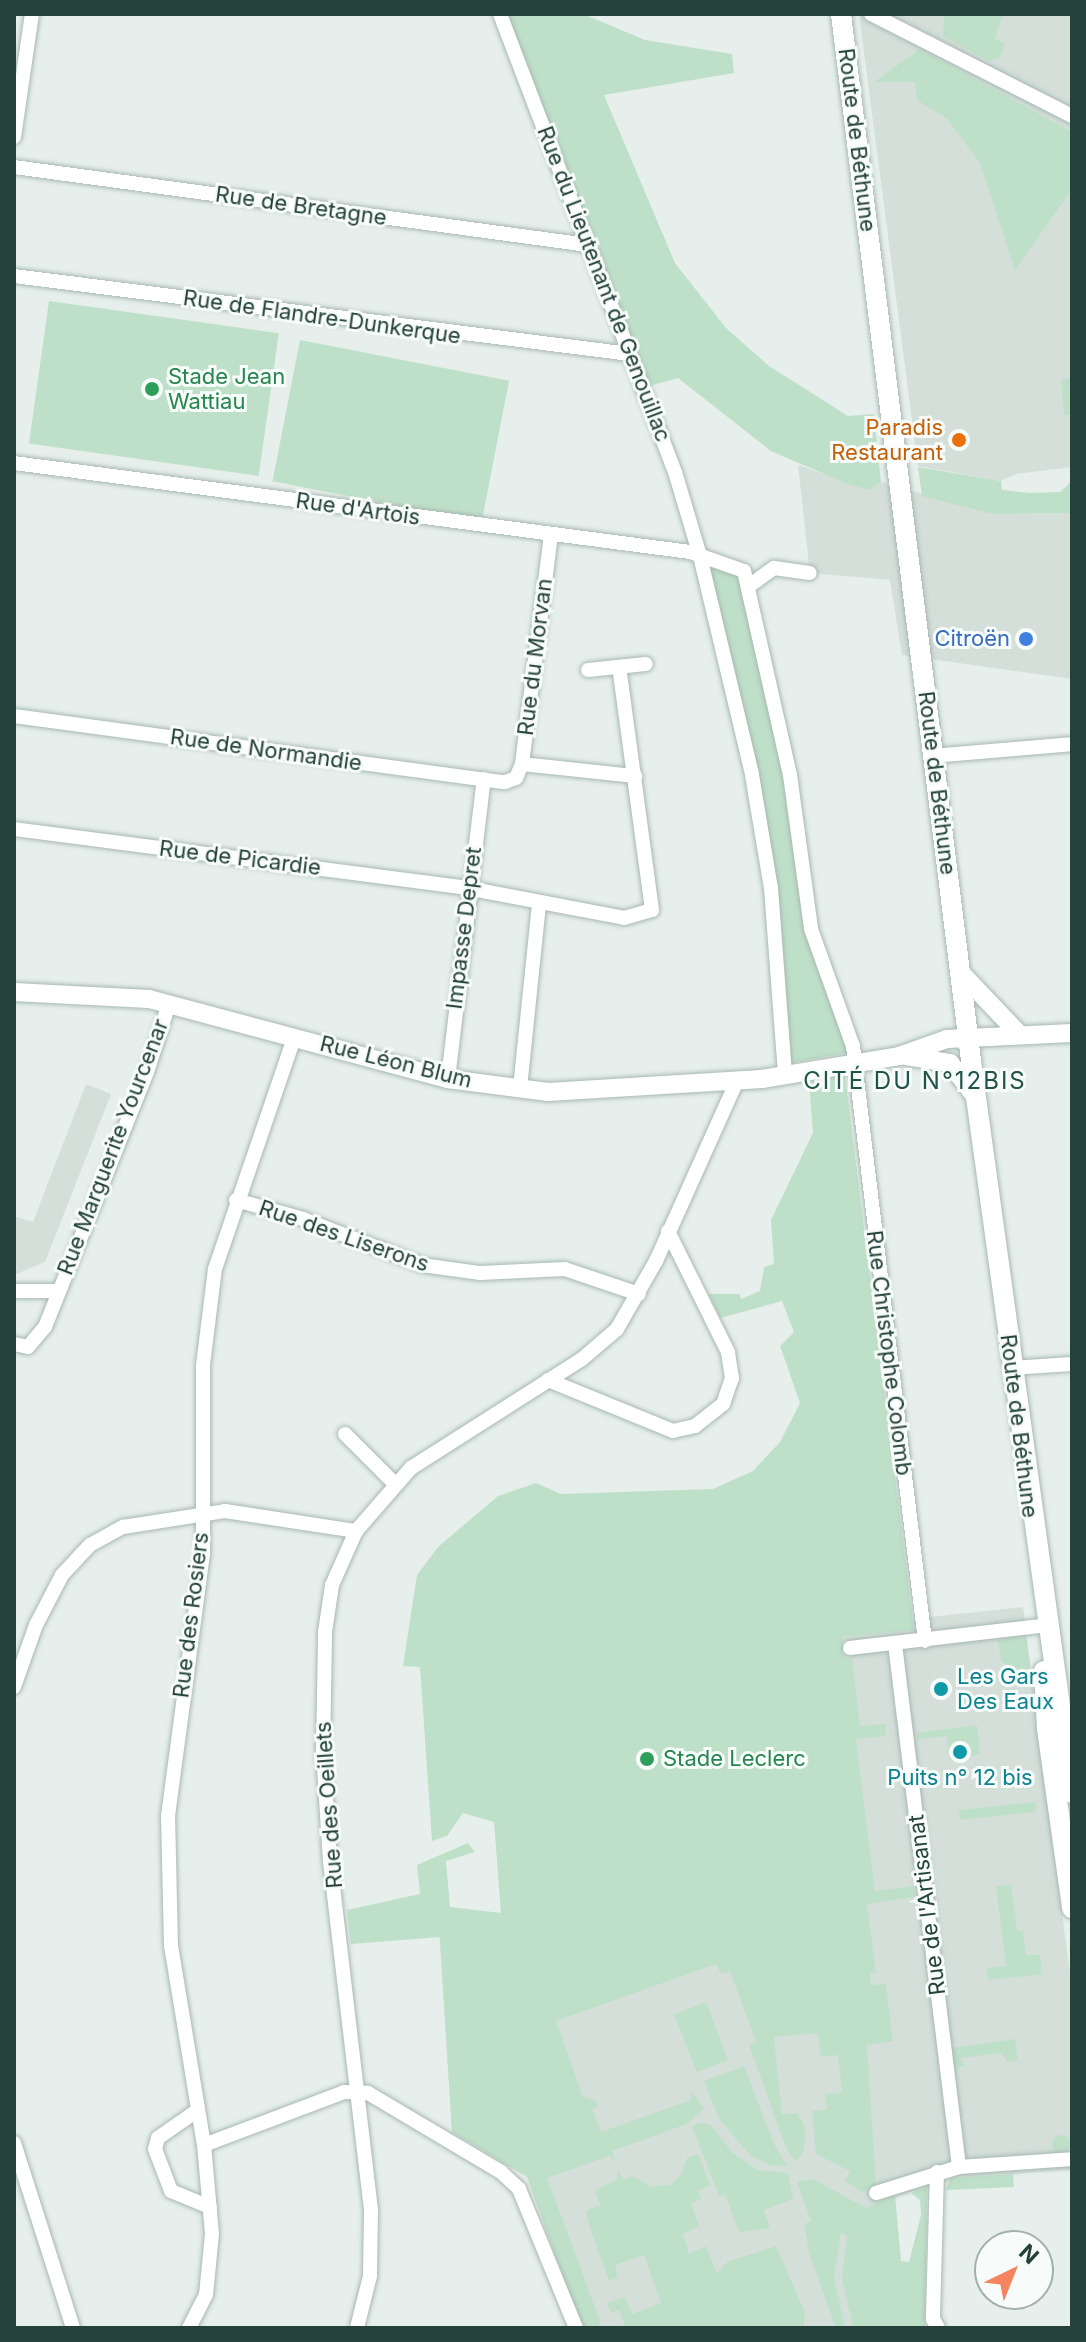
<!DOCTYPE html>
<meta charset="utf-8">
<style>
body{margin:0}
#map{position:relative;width:1086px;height:2342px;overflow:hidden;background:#e6efeb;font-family:Inter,sans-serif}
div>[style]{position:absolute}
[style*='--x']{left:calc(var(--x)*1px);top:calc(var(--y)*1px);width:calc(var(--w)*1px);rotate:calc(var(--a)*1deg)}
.built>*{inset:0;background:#d4dfda}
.green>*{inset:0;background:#bfe0c8;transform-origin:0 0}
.round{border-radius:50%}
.roads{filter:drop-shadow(0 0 2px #a8b8b2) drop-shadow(0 0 2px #a8b8b2)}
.minor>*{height:14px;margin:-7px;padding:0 7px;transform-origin:7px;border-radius:7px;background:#fff}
.tertiary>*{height:18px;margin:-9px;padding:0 9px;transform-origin:9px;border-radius:9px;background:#fff}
.secondary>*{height:20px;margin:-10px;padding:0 10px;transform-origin:10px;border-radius:10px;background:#fff}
.dots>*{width:22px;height:22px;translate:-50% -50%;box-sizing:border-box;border:4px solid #f7fbf9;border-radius:50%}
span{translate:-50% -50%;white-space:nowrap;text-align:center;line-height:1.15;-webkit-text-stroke:6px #f7fbf9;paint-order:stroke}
.street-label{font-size:22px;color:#24423a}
.leisure-label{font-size:22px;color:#27864d}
.left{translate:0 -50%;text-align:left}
.food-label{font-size:22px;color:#c56008}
.right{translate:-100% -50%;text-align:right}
.shop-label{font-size:22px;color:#366cbe}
.culture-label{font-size:22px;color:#0d838f}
.neighbourhood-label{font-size:24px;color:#1f5548;letter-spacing:2px}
.frame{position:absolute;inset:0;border:16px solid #24423a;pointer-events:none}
.north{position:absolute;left:974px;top:2230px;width:80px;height:80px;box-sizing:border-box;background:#f7fbf9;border:2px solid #a3b1ad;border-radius:50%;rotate:43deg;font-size:22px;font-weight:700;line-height:32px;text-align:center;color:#24423a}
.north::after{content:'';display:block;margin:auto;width:28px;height:36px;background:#f4845f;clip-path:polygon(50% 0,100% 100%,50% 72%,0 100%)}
</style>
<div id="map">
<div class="built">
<div style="clip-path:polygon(859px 14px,1072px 14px,1072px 467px,1016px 474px,1001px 481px,918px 466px)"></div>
<div style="clip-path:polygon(798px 465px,868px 490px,881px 482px,993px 514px,1072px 513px,1072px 679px,902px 655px,890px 580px,810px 573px)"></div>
<div style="clip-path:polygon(86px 1084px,111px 1094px,45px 1262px,14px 1275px,14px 1216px,33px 1222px)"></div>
<div style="clip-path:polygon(1023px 1607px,1072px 1990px,1072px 2170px,950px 2178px,867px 2208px,871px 2328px,582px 2328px,527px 2177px,452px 2132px,439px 1931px,855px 1865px,843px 1637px,914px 1629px,913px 1619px)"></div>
</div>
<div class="green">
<div style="clip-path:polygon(507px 14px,583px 14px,645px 40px,732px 54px,734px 73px,604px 95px,675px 263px,726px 328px,769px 366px,848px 416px,874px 414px,881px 482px,869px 490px,847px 484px,771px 451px,678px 378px,649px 386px)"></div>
<div style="clip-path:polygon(944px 14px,1003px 14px,995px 39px,1005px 43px,1000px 58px,989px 61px,943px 36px)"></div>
<div style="clip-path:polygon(920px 49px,1072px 132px,1072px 189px,1015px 270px,980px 163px,947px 119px,917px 100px,915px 82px,874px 82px)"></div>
<div style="left:49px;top:301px;width:232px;height:144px;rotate:8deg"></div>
<div style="left:300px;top:340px;width:213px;height:144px;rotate:11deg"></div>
<div style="clip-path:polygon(1072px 378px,1072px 415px,1064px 415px,1061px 379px)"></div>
<div style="clip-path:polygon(918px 467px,1001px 481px,1002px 490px,1029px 493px,1060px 492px,1072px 481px,1072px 513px,993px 514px,922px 496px)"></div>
<div style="clip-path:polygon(728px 562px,753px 596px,811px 929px,853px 1052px,784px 1064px,771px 888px,702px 567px)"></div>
<div style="clip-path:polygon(845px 1075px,914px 1630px,843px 1637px,844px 1658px,852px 1658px,860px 1726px,885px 1724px,886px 1736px,856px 1739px,875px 1891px,913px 1886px,915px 1897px,867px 1904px,876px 1973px,870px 1973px,871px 1985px,886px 1984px,893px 2041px,867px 2045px,876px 2187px,862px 2192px,845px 2181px,850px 2171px,816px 2154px,812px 2111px,827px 2109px,825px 2094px,842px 2093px,838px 2055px,821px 2057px,818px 2033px,774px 2037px,782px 2114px,797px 2113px,805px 2127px,804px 2151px,796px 2161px,787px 2150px,749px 2045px,756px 2042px,730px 1971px,721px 1974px,716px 1964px,556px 2021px,583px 2097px,595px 2100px,598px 2106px,592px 2109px,601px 2132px,691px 2100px,691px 2091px,704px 2108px,687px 2124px,612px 2151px,616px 2162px,609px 2156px,547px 2178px,599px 2318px,600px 2328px,582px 2328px,527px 2177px,452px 2132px,440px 1937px,351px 1944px,347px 1910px,420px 1894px,417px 1865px,468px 1843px,475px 1852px,446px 1861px,450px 1907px,501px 1913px,494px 1822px,463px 1813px,447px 1836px,432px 1841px,420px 1667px,403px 1666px,417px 1575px,438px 1547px,498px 1496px,536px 1483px,561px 1494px,713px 1489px,753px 1471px,780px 1442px,800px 1403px,780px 1346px,794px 1332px,782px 1301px,720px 1318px,709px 1294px,740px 1294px,741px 1299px,760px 1291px,764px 1267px,774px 1264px,771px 1220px,813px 1133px,809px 1082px)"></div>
<div style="clip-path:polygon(1026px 1637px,1032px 1679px,1001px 1661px,998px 1640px)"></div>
<div style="clip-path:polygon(977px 1725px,980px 1754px,950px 1760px,946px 1736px,917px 1739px,917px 1733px)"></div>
<div style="left:1035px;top:1802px;width:10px;height:77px;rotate:84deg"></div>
<div style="clip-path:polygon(1011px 1885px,1017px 1930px,1023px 1931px,1026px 1955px,1040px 1955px,1042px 1974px,988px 1980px,987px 1968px,1006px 1966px,996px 1886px)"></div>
<div style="left:706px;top:2002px;width:62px;height:34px;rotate:69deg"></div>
<div style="clip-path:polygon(1015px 2039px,1018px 2061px,1008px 2062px,1001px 2053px,960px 2058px,965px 2066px,955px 2068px,952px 2048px)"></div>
<div style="clip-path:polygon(744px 2066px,774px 2144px,787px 2166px,769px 2165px,750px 2155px,719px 2119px,704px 2081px)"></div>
<div style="clip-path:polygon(700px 2123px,710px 2124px,732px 2152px,757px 2170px,788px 2173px,793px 2199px,764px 2210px,770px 2228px,739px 2232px,725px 2194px,719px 2196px,692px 2126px)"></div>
<div class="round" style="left:1052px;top:2135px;width:18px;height:18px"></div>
<div style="clip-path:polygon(698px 2154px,710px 2186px,698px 2190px,701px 2199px,691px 2203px,699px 2226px,683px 2234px,689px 2254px,706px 2246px,717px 2274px,727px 2262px,776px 2246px,805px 2313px,804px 2328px,626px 2328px,619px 2310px,611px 2313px,607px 2303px,625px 2297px,632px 2314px,661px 2303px,644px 2255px,615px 2265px,618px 2277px,609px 2281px,587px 2219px,587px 2210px,600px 2205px,595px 2191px,617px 2179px,618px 2170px,623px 2180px,633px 2176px,651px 2187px,670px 2185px,681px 2175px,687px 2158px)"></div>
<div style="clip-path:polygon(1013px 2174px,1014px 2187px,946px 2190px,950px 2178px)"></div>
<div style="clip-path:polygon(813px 2179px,866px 2208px,895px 2195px,901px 2261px,909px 2262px,921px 2215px,920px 2200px,911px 2193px,927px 2186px,925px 2328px,853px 2328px,842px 2277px,847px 2236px,841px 2232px,834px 2277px,845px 2328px,836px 2328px,809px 2253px,804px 2224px,811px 2221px,797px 2182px)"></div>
</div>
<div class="roads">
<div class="minor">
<div style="--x:500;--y:14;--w:490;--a:69.1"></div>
<div style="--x:675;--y:472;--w:88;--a:73.4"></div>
<div style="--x:700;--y:556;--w:225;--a:76.6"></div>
<div style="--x:752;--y:775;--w:115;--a:80.5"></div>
<div style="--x:771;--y:888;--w:189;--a:85.7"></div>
<div style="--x:871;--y:14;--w:225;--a:26.9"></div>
<div style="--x:14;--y:137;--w:124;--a:-81.7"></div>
<div style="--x:14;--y:167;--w:579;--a:7.74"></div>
<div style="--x:14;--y:276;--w:621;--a:7.22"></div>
<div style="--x:14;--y:463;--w:682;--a:7.5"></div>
<div style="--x:690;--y:552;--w:57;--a:19.4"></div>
<div style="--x:744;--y:571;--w:209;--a:77.3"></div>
<div style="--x:790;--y:775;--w:155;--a:82.2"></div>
<div style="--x:811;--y:929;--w:124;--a:70.3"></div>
<div style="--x:853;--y:1046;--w:599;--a:83.1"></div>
<div style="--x:749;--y:586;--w:31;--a:-36"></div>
<div style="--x:774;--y:568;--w:36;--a:8"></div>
<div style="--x:588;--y:670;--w:58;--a:-5.9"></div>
<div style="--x:14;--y:716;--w:495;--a:7.7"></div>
<div style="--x:505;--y:782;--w:12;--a:-20"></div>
<div style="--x:516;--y:778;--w:15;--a:-67"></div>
<div style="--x:522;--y:764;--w:231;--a:-82.8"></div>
<div style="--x:933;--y:756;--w:140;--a:-4.9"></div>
<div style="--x:522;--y:764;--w:114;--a:6.1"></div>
<div style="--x:14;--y:829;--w:457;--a:7.4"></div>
<div style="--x:467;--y:888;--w:160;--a:10.8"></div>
<div style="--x:624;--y:918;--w:29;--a:-16"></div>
<div style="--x:652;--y:910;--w:245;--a:-97.7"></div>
<div style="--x:448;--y:1079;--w:302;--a:-83.2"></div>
<div style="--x:520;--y:1088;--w:186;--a:-84.1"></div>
<div style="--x:236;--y:1200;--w:70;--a:15.8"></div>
<div style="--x:303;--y:1219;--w:128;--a:21.1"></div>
<div style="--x:422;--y:1265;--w:59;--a:7.9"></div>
<div style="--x:480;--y:1273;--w:85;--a:-2.7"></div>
<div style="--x:565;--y:1269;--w:78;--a:18.7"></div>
<div style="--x:14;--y:1291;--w:43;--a:0"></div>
<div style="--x:14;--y:1344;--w:14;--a:12"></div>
<div style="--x:28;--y:1347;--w:26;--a:-50"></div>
<div style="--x:45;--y:1327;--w:275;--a:-68.2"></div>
<div style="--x:147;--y:1072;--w:71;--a:-72.1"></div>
<div style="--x:1011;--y:1368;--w:61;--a:-3.8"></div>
<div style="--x:548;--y:1380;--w:135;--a:22.2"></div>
<div style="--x:673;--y:1431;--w:23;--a:-13"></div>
<div style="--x:695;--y:1426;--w:36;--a:-38"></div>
<div style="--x:723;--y:1404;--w:28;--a:-71"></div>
<div style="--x:732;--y:1378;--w:26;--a:-99"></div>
<div style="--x:728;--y:1352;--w:135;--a:-116.4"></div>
<div style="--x:345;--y:1434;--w:69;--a:45"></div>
<div style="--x:895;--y:1644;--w:527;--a:83.02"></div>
<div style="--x:850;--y:1648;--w:201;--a:-6.6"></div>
<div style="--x:14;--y:1687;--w:66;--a:-70.5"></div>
<div style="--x:36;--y:1625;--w:56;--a:-62.5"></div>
<div style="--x:62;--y:1575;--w:41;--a:-47"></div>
<div style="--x:90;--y:1545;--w:38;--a:-29"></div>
<div style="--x:123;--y:1527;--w:103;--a:-8.9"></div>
<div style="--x:225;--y:1511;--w:133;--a:8.7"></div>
<div style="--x:198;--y:2110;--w:49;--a:145"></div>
<div style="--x:158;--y:2138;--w:11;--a:105"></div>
<div style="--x:155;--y:2149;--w:45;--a:69.1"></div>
<div style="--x:171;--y:2191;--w:42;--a:22.3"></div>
<div style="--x:14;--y:2143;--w:194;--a:72.3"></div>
<div style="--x:204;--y:2145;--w:150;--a:-20.7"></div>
<div style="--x:344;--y:2092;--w:24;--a:2"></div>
<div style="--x:368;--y:2093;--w:155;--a:30.7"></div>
<div style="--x:501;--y:2172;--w:25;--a:43"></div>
<div style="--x:519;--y:2189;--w:150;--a:67.7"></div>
<div style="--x:937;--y:2172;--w:147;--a:91.6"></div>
<div style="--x:933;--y:2319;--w:10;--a:61"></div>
<div style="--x:876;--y:2193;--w:87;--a:-17.4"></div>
<div style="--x:959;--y:2167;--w:113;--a:-4"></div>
<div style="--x:189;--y:2328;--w:37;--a:-63"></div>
<div style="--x:206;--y:2295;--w:61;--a:-84.4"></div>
<div style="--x:212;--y:2234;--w:89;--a:-95.1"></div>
<div style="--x:204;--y:2145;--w:202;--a:-99.4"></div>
<div style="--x:171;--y:1946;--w:130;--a:-91.3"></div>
<div style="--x:168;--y:1816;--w:264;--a:-82.4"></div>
<div style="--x:203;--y:1554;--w:189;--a:-90"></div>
<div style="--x:203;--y:1365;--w:97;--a:-82.9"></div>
<div style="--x:215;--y:1269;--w:246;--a:-71.1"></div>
<div style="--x:357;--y:2328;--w:54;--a:-76"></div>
<div style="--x:370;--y:2276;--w:66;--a:-89.1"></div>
<div style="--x:371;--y:2210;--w:350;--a:-96.7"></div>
<div style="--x:330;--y:1862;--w:110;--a:-93.6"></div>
<div style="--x:323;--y:1752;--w:120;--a:-89"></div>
<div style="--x:325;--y:1632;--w:48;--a:-81.5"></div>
<div style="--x:332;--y:1585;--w:59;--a:-66"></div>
<div style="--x:356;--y:1531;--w:84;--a:-48.9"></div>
<div style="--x:411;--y:1468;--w:203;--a:-32.5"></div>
<div style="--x:582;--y:1359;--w:46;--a:-40.6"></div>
<div style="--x:617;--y:1329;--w:78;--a:-60.2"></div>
<div style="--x:656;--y:1261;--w:197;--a:-65.8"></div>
</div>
<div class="tertiary">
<div style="--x:962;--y:974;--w:80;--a:46.5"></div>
<div style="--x:14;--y:992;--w:135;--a:3"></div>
<div style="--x:149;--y:999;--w:310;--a:15"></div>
<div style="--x:448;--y:1079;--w:101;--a:7.4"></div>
<div style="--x:548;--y:1092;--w:214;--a:-3.5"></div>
<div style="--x:762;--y:1079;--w:139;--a:-9.5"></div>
<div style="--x:899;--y:1056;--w:51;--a:-19.5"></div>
<div style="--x:947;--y:1039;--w:125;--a:-2.7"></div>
<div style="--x:906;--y:1056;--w:45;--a:9"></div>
<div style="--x:950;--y:1063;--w:41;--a:52.9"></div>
</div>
<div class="secondary">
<div style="--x:841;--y:14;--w:1055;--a:82.92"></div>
<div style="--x:971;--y:1061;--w:739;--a:82.14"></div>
<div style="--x:1044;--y:1671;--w:58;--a:87"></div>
<div style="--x:1047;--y:1729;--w:181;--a:82"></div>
</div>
</div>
<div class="dots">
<div style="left:152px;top:389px;background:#2e9e5b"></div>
<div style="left:959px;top:440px;background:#e8710a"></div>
<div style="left:1026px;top:639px;background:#3f7fe0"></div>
<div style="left:941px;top:1689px;background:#0f9aa8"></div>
<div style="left:960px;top:1752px;background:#0f9aa8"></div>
<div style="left:647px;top:1759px;background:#2e9e5b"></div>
</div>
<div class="street-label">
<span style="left:857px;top:140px;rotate:83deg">Route de Béthune</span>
<span style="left:301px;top:206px;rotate:8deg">Rue de Bretagne</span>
<span style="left:604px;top:284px;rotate:69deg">Rue du Lieutenant de Genouillac</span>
<span style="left:322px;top:317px;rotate:8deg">Rue de Flandre-Dunkerque</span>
<span style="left:358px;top:509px;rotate:8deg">Rue d'Artois</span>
<span style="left:535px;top:657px;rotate:-83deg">Rue du Morvan</span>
<span style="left:266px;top:750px;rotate:8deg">Rue de Normandie</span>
<span style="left:937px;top:783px;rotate:83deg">Route de Béthune</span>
<span style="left:240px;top:858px;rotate:7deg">Rue de Picardie</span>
<span style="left:464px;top:928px;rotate:-83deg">Impasse Depret</span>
<span style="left:396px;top:1062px;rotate:14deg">Rue Léon Blum</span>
<span style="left:113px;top:1147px;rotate:-69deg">Rue Marguerite Yourcenar</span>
<span style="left:344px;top:1236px;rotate:19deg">Rue des Liserons</span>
<span style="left:889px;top:1353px;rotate:83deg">Rue Christophe Colomb</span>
<span style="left:1019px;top:1426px;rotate:83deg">Route de Béthune</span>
<span style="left:191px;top:1615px;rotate:-83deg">Rue des Rosiers</span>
<span style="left:329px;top:1805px;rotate:-94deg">Rue des Oeillets</span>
<span style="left:927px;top:1905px;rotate:-97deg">Rue de l'Artisanat</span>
</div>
<div class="leisure-label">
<span class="left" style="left:168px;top:389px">Stade Jean<br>Wattiau</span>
<span class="left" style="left:663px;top:1759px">Stade Leclerc</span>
</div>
<div class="food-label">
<span class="right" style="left:943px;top:440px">Paradis<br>Restaurant</span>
</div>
<div class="shop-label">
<span class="right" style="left:1010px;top:639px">Citroën</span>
</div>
<div class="culture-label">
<span class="left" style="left:957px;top:1689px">Les Gars<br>Des Eaux</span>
<span style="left:960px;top:1778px">Puits n° 12 bis</span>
</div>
<div class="neighbourhood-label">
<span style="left:915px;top:1081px">CITÉ DU N°12BIS</span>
</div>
<div class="frame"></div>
<div class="north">N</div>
</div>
